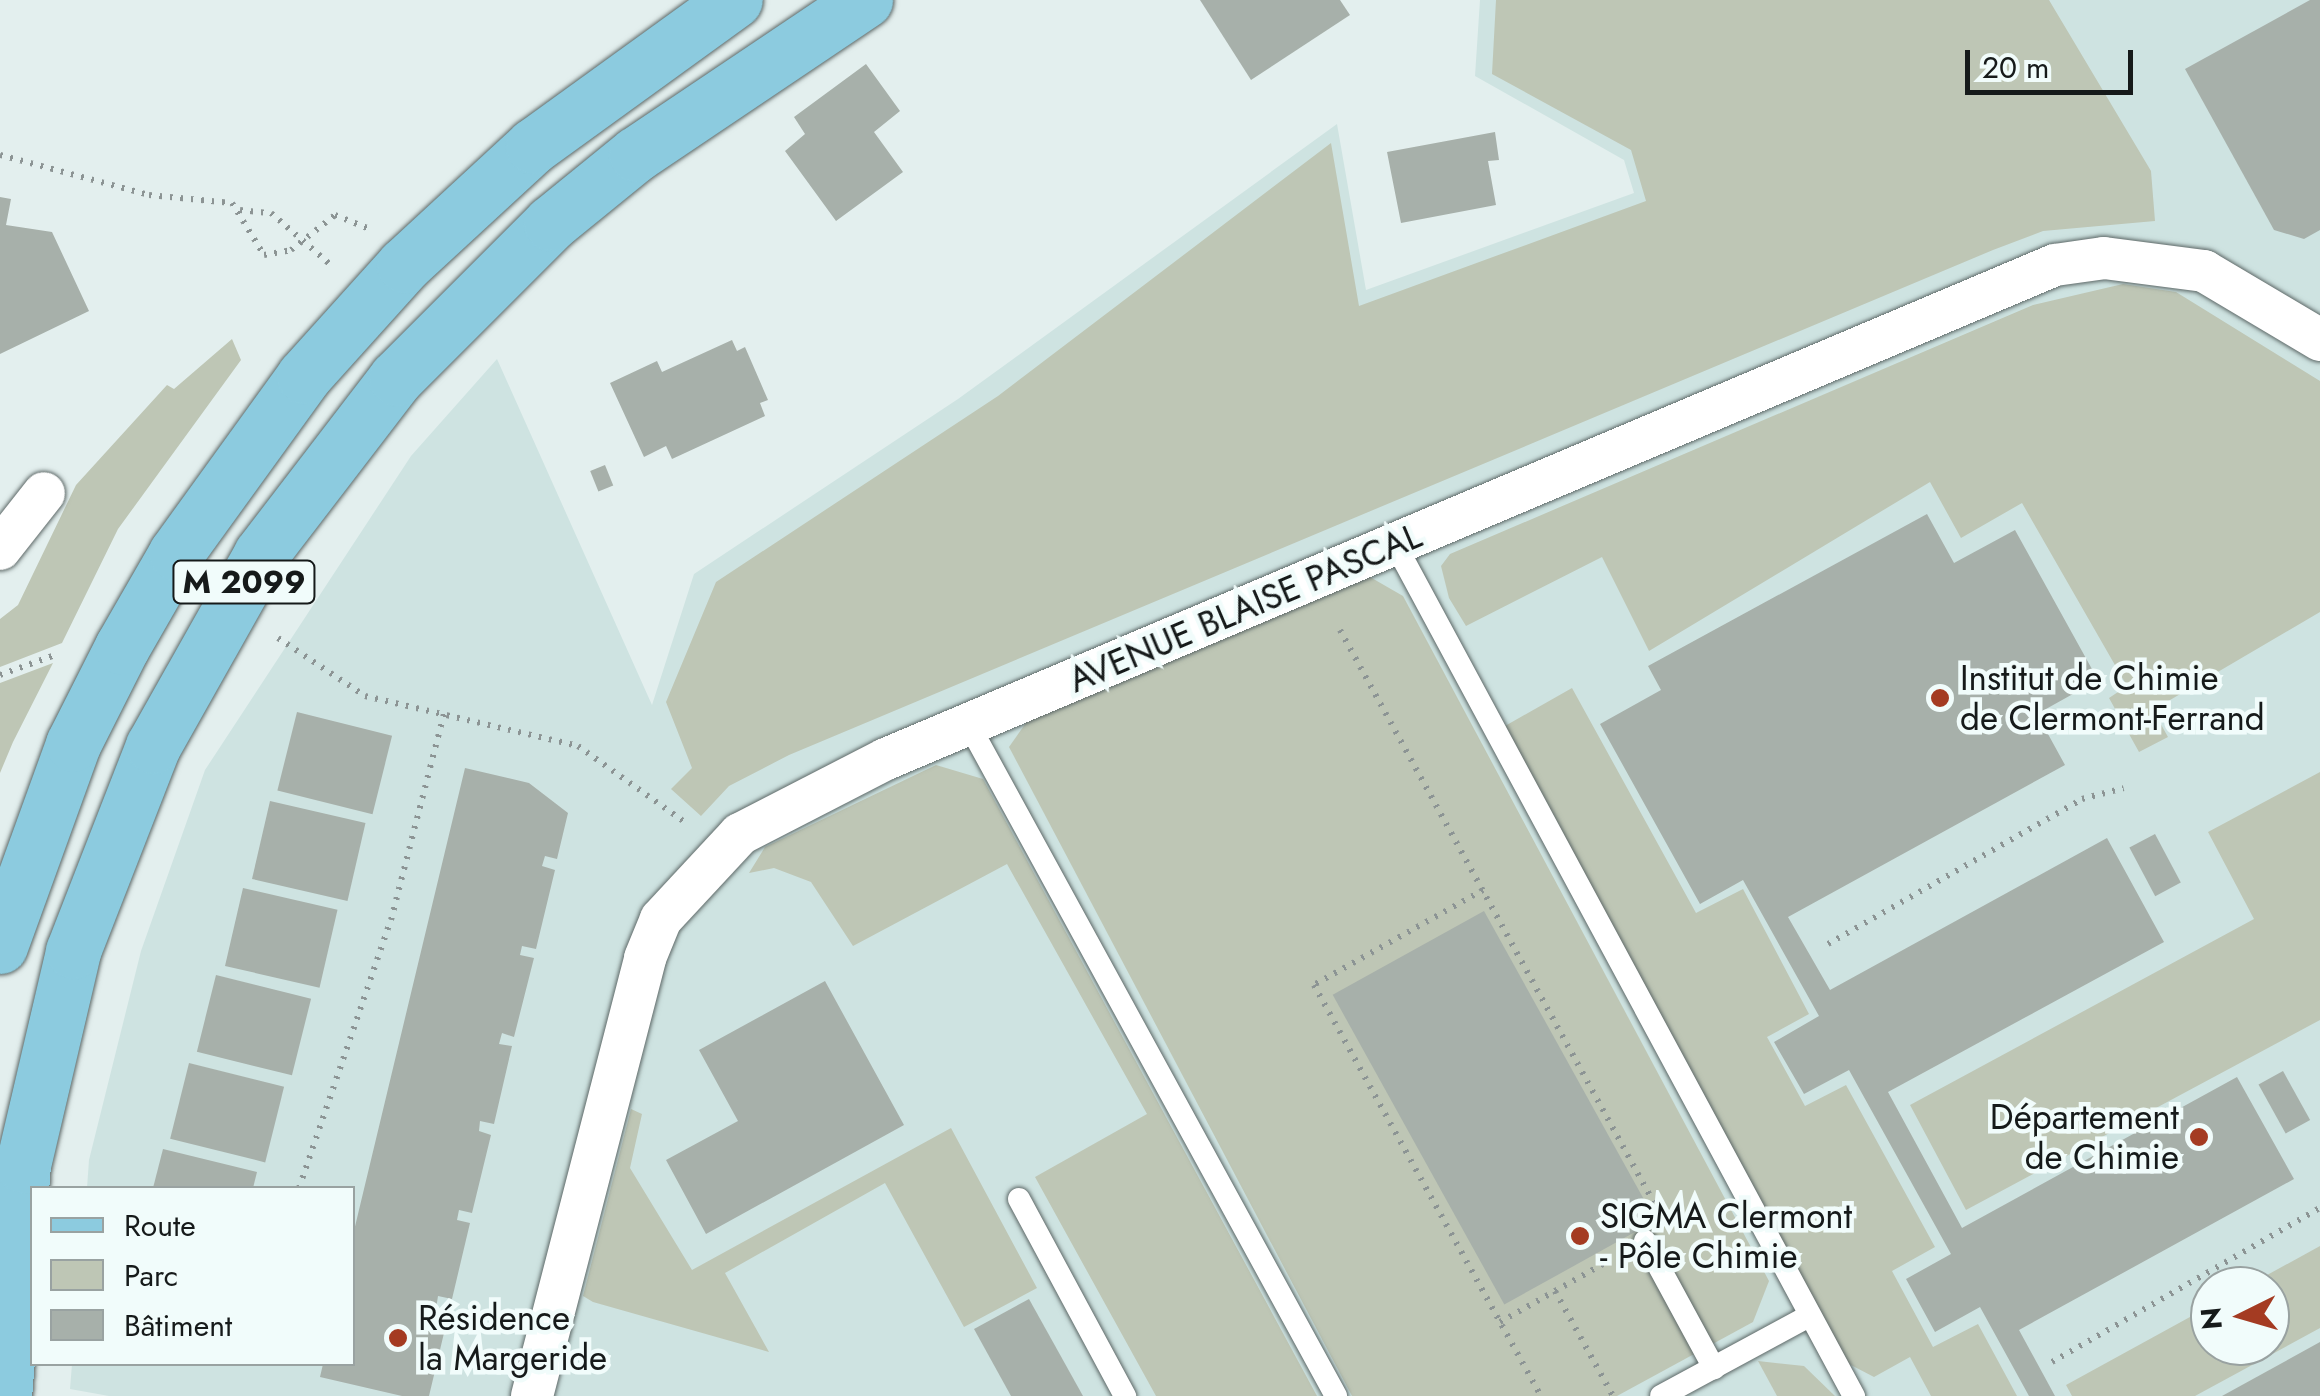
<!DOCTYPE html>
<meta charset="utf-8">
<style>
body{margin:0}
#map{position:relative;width:2320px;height:1396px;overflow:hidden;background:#e3efee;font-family:Jost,sans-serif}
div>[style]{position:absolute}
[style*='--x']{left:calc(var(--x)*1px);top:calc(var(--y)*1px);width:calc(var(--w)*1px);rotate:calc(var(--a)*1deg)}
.built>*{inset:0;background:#cee3e1}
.green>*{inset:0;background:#bec6b5}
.building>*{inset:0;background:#a7b0aa;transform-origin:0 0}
.path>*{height:6px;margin-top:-3px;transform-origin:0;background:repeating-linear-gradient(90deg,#8c9494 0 2.5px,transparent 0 10.5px)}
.roads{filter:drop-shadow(0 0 2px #5d6867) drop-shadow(0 0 2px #5d6867)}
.service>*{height:22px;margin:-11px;padding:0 11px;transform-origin:11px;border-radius:11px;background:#fff}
.minor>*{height:42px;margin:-21px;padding:0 21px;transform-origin:21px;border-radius:21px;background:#fff}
.primary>*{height:55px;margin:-27.5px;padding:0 27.5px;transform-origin:27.5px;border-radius:27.5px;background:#8ccbdf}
.dots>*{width:28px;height:28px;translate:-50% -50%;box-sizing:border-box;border:5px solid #f1fcfb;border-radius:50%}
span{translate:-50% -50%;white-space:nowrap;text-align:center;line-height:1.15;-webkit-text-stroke:9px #f1fcfb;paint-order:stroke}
.shield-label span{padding:2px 8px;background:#f1fcfb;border:2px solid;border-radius:8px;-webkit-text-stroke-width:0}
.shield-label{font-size:32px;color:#161a1a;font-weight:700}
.street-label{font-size:35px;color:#161a1a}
.poi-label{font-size:35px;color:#161a1a}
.left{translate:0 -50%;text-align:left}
.right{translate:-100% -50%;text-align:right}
.legend{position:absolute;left:30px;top:1186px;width:325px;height:180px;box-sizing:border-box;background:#f1fcfb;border:2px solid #99a2a1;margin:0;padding:12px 18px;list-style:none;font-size:30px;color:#161a1a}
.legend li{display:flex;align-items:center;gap:20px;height:50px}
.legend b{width:50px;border:2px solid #99a2a1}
.north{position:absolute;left:2190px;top:1266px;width:100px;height:100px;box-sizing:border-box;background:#f1fcfb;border:2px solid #99a2a1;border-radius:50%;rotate:265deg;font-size:28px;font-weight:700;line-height:40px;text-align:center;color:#161a1a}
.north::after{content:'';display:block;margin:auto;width:35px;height:45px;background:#a43b22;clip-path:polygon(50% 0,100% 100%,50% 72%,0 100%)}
.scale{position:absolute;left:1965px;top:50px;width:168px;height:45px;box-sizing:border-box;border:5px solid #161a1a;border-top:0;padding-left:12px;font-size:30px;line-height:35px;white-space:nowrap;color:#161a1a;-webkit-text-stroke:8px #f1fcfb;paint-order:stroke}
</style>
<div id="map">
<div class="built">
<div style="clip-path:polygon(evenodd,1480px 0,2320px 0,2320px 1396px,109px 1396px,70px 1389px,72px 1364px,352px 1364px,352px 1188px,87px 1188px,89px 1160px,141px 951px,205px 770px,411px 456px,497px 359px,652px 705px,694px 574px,958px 399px,1337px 124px,1366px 290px,1634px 193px,1624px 160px,1475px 76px,1480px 0,2210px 1286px,2270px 1286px,2270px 1346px,2210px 1346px,2210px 1286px)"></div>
</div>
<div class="green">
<div style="clip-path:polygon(1496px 0,2049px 0,2151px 171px,2155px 221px,2043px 231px,1993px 250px,789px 755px,729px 786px,701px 816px,671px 789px,692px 768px,666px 702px,716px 582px,998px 396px,1331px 143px,1359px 306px,1646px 201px,1631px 150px,1492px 74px)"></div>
<div style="clip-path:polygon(2123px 284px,2176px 292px,2320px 381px,2320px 612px,2153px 710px,2168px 737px,2139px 752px,2109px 698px,2127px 686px,2022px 503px,1961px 538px,1930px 482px,1649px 651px,1602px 557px,1466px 626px,1449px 598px,1441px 566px,1450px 554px,2033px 305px)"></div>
<div style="clip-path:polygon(232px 339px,241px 360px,118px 529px,62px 643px,0 667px,0 619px,18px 605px,76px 485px,167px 385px,174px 389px)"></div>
<div style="clip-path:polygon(1370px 577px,1403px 596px,1769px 1281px,1753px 1322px,1617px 1396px,1352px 1396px,1009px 747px,1028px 720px)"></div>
<div style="clip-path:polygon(53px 663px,13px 742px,0 773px,0 683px)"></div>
<div style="clip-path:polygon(1572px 688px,1696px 913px,1743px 889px,1809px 1014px,1767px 1037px,1805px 1106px,1846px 1085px,1935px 1247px,1892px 1271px,1933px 1347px,1978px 1324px,2017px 1396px,1931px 1396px,1910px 1357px,1874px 1377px,1849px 1364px,1505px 726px)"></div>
<div style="clip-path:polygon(936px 765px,983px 779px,1317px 1396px,1156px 1396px,1035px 1177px,1147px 1114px,1007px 864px,853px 946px,811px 882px,774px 868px,749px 873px,765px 847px)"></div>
<div style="clip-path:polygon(2320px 772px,2320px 1020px,1966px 1210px,1910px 1105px,2254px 919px,2208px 832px)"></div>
<div style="clip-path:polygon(631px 1109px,642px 1114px,630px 1168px,692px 1270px,951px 1128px,1037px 1288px,964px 1327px,885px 1183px,725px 1273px,769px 1352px,593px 1302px,583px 1296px)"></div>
<div style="clip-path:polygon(2320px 1246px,2320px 1328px,2195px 1396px,2072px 1396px,2066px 1385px,2210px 1306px,2210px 1346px,2270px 1346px,2270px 1286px,2247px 1286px)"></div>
<div style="clip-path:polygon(1758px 1361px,1804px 1366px,1835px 1396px,1777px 1396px)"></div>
</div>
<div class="building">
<div style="clip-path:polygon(1200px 0,1340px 0,1350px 15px,1251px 80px)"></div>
<div style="clip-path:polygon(2310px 0,2320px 0,2320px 230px,2304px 239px,2274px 230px,2185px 69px)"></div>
<div style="clip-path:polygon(866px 64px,900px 111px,874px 132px,903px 172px,836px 221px,785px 151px,805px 134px,794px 117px)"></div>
<div style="clip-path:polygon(1495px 132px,1499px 160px,1488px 161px,1496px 205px,1401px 223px,1387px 152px)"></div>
<div style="clip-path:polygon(0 197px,11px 199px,6px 225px,52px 232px,89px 311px,0 354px)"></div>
<div style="clip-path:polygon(732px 340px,737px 351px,745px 347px,768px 400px,760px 403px,765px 416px,672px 459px,666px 446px,644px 457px,610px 383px,657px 361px,662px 372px)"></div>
<div style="left:605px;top:465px;width:22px;height:16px;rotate:68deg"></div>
<div style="clip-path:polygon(1927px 514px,1954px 563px,2015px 530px,2098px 680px,2037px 714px,2065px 765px,1788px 917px,1830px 990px,2107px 838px,2164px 942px,1888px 1092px,1962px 1228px,2237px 1077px,2294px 1179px,2019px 1330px,2055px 1396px,2029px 1396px,1980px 1307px,1935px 1332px,1906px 1279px,1951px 1254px,1849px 1070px,1804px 1094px,1774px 1042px,1819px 1016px,1743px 880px,1700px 904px,1600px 724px,1661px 690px,1648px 666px)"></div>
<div style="left:297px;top:712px;width:98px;height:81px;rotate:14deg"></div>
<div style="clip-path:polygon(465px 768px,529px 783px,568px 813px,557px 859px,545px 856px,542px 866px,555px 870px,536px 949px,522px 946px,520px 955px,534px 958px,514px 1037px,502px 1033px,499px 1044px,512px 1046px,494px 1124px,480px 1121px,479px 1131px,491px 1135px,472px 1213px,459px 1210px,457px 1220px,470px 1223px,452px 1299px,438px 1296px,436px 1309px,449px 1312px,429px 1396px,402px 1396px,320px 1377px,323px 1364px,352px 1364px,352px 1239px)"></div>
<div style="left:270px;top:801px;width:98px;height:80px;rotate:13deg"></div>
<div style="left:2155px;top:834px;width:55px;height:29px;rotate:62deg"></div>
<div style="left:243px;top:888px;width:97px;height:80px;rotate:13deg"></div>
<div style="left:1484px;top:911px;width:354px;height:173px;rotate:61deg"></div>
<div style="left:216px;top:975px;width:98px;height:79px;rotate:14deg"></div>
<div style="clip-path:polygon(825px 981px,904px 1125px,706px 1234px,666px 1160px,738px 1121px,699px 1050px)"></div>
<div style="left:189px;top:1063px;width:98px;height:78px;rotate:14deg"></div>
<div style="left:2283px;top:1071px;width:56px;height:28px;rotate:61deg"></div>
<div style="clip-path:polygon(163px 1149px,257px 1172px,253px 1188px,153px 1188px)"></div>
<div style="clip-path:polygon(1029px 1299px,1083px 1396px,1011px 1396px,974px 1329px)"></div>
<div style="clip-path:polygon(2320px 1342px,2320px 1396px,2222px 1396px)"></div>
</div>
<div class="path">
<div style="--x:0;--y:155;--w:154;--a:15"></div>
<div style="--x:149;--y:195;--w:83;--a:5.5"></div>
<div style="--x:232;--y:203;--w:61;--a:58.4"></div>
<div style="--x:264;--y:255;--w:27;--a:-10"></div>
<div style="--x:291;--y:250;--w:56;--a:-38.5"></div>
<div style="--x:335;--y:215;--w:35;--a:22"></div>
<div style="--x:240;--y:210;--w:31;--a:6"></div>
<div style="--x:271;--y:213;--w:81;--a:41"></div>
<div style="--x:1340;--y:630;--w:653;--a:61.28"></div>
<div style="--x:278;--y:638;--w:105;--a:33.7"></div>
<div style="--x:365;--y:696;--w:219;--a:13.2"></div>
<div style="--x:578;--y:746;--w:129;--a:35.5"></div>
<div style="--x:0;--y:675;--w:59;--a:-20"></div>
<div style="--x:1483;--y:890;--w:194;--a:150.7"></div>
<div style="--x:1314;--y:985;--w:470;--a:61.1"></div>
<div style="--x:1828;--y:944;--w:292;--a:-29.7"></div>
<div style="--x:2082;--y:799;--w:43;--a:-14.7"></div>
<div style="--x:299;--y:1188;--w:283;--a:-71.1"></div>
<div style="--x:391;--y:920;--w:213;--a:-75.6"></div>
<div style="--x:1555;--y:1291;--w:120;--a:61.1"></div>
<div style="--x:1500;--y:1322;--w:126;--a:-29.4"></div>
<div style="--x:2052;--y:1362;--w:309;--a:-29.9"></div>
</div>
<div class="roads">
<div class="service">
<div style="--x:1395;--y:544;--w:968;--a:61.69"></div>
<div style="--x:969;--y:725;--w:765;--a:61.32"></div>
<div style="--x:1019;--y:1199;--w:224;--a:61.7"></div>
<div style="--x:1645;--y:1241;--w:145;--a:61.5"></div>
<div style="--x:1661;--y:1396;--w:164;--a:-28.4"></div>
</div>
<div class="minor">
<div style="--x:0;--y:549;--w:71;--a:-51.8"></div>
<div style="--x:532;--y:1396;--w:452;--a:-75.5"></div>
<div style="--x:645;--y:958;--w:42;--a:-67.7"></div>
<div style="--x:661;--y:919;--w:116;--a:-47.1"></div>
<div style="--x:740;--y:834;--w:164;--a:-27.2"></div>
<div style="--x:886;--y:759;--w:1269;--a:-22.91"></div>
<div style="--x:2055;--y:265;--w:49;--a:-8.1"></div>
<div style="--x:2104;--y:258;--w:101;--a:7.4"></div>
<div style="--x:2204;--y:271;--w:135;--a:30.7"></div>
</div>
<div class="primary">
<div style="--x:0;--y:946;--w:215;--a:-70.1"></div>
<div style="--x:73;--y:744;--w:109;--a:-63.2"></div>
<div style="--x:122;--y:647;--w:108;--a:-60.1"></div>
<div style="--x:176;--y:553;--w:218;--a:-54.1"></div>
<div style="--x:304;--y:376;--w:149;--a:-48"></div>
<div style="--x:404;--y:265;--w:176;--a:-42.7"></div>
<div style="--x:533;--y:146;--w:249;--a:-35.9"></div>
<div style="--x:4;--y:1396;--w:232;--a:-85.3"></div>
<div style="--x:23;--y:1165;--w:220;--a:-76.8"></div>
<div style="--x:73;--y:951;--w:220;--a:-68.7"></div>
<div style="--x:153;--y:746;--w:220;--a:-60.6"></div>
<div style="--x:261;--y:554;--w:222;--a:-52.5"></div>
<div style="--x:396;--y:378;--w:219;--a:-45"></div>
<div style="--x:551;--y:223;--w:109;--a:-39.1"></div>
<div style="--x:636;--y:154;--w:276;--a:-33.9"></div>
</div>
</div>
<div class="dots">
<div style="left:1940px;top:698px;background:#a43b22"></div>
<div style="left:2199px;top:1137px;background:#a43b22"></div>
<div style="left:1580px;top:1236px;background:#a43b22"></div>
<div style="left:398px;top:1338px;background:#a43b22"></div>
</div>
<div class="shield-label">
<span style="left:244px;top:582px">M 2099</span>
</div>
<div class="street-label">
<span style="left:1245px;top:608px;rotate:-23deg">AVENUE BLAISE PASCAL</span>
</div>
<div class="poi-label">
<span class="left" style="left:1960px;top:698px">Institut de Chimie<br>de Clermont-Ferrand</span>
<span class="right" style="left:2179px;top:1137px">Département<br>de Chimie</span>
<span class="left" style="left:1600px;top:1236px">SIGMA Clermont<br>- Pôle Chimie</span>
<span class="left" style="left:418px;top:1338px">Résidence<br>la Margeride</span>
</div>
<ul class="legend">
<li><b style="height:12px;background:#8ccbdf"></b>Route</li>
<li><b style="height:28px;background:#bec6b5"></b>Parc</li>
<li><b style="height:28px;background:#a7b0aa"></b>Bâtiment</li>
</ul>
<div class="north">N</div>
<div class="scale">20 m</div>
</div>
